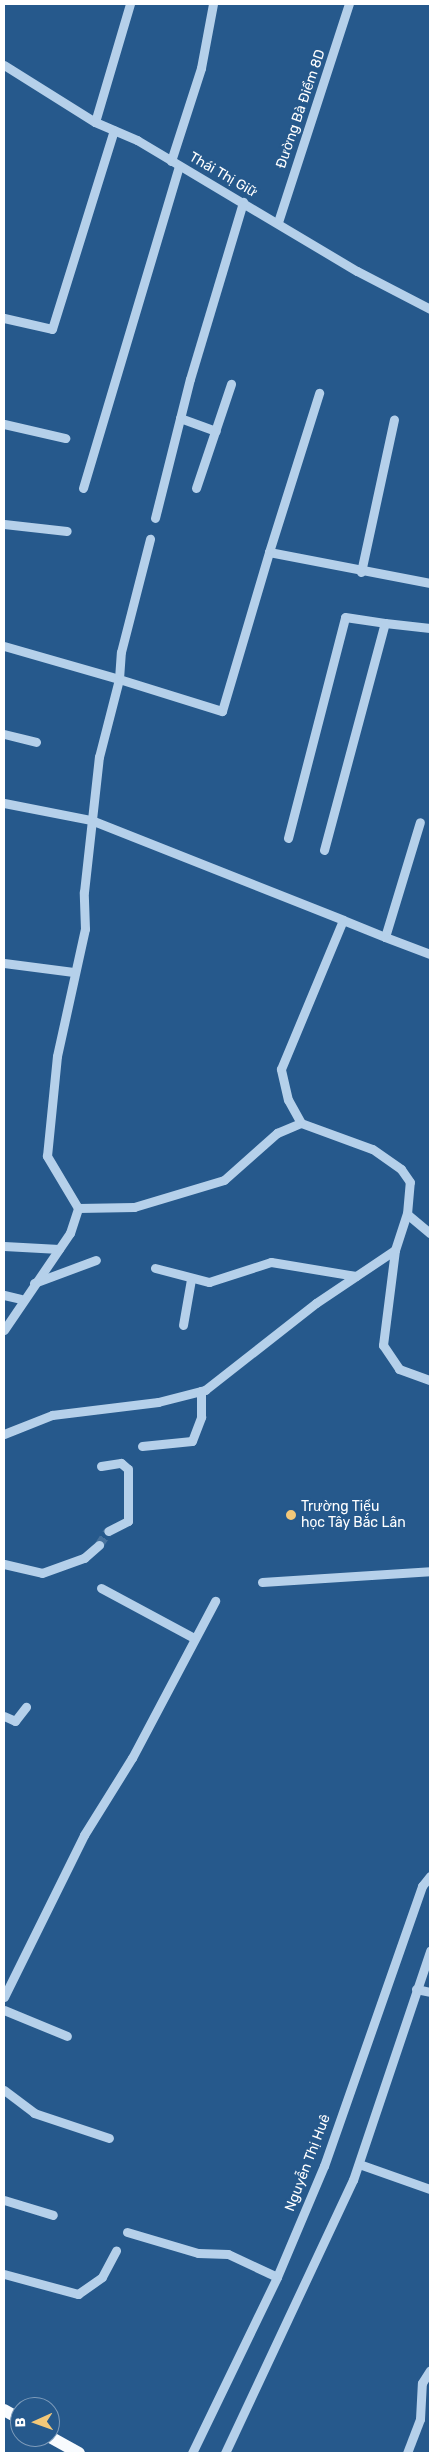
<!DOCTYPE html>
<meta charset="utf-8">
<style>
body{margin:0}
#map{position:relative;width:434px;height:2457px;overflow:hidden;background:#26598c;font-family:Rubik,sans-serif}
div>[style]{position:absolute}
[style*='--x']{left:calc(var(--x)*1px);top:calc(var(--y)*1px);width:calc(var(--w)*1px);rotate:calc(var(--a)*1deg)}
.minor-tunnel>*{height:9px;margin-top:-4.5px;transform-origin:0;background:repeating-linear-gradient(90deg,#47729d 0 9px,transparent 0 13.5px)}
.minor>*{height:9px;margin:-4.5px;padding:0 4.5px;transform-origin:4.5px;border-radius:4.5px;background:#b5d0ea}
.major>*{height:12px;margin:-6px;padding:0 6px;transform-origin:6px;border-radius:6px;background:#f8fbfe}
.dots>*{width:14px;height:14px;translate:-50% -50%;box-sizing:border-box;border:2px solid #26598c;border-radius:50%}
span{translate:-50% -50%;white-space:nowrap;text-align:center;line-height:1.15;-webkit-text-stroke:4.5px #26598c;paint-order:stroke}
.street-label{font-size:14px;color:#fff}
.poi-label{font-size:14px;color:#fff}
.left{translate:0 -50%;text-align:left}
.frame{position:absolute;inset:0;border:5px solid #fff;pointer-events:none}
.north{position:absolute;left:10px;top:2397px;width:50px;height:50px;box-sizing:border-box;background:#26598c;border:1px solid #7d9bba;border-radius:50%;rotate:268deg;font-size:14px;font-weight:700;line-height:20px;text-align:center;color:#fff}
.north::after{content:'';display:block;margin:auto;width:18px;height:22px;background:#f3c879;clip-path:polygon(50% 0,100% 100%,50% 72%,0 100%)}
</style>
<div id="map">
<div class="minor-tunnel">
<div style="--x:99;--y:1545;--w:17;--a:-57"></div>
</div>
<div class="minor">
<div style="--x:4;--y:65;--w:107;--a:32.1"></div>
<div style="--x:95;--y:122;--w:46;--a:23.2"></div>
<div style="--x:137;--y:140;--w:256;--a:30.8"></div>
<div style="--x:357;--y:271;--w:82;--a:27.5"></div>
<div style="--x:95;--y:122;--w:123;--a:-73.5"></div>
<div style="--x:171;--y:161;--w:98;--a:-72.1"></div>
<div style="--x:201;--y:68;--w:65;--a:-79.4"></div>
<div style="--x:278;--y:222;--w:229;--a:-72"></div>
<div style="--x:4;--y:318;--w:49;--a:12.9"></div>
<div style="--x:52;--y:329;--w:208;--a:-72.7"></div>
<div style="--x:180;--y:418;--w:38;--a:20"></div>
<div style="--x:4;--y:424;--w:63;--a:12.9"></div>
<div style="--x:83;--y:488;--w:336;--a:-73.4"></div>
<div style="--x:196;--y:488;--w:110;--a:-71.4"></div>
<div style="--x:155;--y:518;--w:143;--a:-75.9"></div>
<div style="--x:190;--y:379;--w:185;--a:-73.3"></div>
<div style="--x:4;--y:524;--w:63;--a:6.3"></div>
<div style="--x:269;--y:552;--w:167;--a:-72.5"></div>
<div style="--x:361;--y:572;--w:156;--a:-77.8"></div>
<div style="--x:4;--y:646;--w:120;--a:16"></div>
<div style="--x:119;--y:679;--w:27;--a:-86"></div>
<div style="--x:121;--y:652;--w:117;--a:-75.6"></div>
<div style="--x:4;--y:734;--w:33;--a:14"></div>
<div style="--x:4;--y:803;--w:89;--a:11.1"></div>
<div style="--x:91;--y:820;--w:271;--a:21.6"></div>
<div style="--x:288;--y:838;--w:228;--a:-75.5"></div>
<div style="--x:345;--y:617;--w:40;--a:8.5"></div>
<div style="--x:324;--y:850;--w:235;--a:-75"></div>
<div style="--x:385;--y:623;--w:45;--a:6.3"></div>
<div style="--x:385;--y:937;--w:48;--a:20.7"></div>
<div style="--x:4;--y:963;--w:70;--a:7.4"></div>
<div style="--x:78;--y:1208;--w:61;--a:-120.8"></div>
<div style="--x:47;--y:1156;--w:100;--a:-84.3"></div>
<div style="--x:57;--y:1056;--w:130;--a:-77.6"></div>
<div style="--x:85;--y:929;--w:37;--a:-92"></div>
<div style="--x:84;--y:892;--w:136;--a:-83.7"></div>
<div style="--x:99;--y:757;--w:81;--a:-75.6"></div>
<div style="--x:119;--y:679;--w:108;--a:17.3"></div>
<div style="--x:222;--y:711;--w:166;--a:-73.5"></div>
<div style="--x:269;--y:552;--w:164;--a:10.9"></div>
<div style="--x:407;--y:1214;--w:30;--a:40"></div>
<div style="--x:4;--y:1246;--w:55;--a:3.1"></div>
<div style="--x:395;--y:1250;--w:96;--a:97.2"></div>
<div style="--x:383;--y:1345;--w:29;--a:56"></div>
<div style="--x:399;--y:1369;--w:33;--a:20"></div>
<div style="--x:155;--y:1268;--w:56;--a:14.5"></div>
<div style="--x:209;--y:1282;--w:65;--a:-17.9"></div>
<div style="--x:271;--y:1262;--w:86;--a:9.4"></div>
<div style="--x:34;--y:1283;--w:66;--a:-20.4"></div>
<div style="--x:4;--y:1295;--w:17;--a:13"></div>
<div style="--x:183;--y:1325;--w:47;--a:-80.1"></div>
<div style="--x:4;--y:1330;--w:117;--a:-55.8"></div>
<div style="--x:70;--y:1233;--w:26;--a:-72"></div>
<div style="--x:78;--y:1208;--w:56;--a:-1"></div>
<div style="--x:134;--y:1207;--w:94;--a:-16.7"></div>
<div style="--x:224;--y:1180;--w:71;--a:-41.6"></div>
<div style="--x:277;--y:1133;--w:26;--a:-23"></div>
<div style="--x:4;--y:1434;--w:52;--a:-21.6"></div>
<div style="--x:52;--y:1415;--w:107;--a:-7"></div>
<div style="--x:158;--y:1402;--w:49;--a:-14.3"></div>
<div style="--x:205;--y:1390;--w:141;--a:-38.1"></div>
<div style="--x:316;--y:1303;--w:95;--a:-33.9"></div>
<div style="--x:395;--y:1250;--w:38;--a:-72"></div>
<div style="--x:407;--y:1214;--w:32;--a:-85"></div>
<div style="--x:410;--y:1182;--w:16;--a:-125"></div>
<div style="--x:401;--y:1169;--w:35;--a:-145"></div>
<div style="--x:372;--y:1149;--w:76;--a:-159.9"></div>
<div style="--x:301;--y:1123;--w:26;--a:-119"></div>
<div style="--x:288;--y:1100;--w:32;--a:-103"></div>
<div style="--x:281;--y:1069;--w:161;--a:-67.4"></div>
<div style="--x:343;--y:920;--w:45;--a:22"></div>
<div style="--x:385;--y:937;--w:120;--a:-73.1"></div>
<div style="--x:142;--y:1446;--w:50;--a:-5.7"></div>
<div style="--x:192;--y:1441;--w:26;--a:-69"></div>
<div style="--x:201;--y:1417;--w:26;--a:-90"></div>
<div style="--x:101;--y:1466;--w:20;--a:-9"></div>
<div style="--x:121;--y:1463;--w:9;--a:41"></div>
<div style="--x:128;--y:1469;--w:52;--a:90"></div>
<div style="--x:128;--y:1521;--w:22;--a:153"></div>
<div style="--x:4;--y:1564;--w:39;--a:13"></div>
<div style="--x:42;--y:1573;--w:45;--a:-19.7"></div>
<div style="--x:84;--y:1558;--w:20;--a:-41"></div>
<div style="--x:262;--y:1582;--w:168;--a:-3.7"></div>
<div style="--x:101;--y:1588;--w:103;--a:28.3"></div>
<div style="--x:4;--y:1716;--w:12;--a:24"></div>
<div style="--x:15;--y:1721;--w:18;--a:-52"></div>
<div style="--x:416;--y:1989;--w:14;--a:12"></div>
<div style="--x:4;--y:1997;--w:181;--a:-63.7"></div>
<div style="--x:84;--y:1835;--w:91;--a:-58.1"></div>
<div style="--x:132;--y:1758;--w:178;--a:-62.1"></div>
<div style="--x:4;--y:2010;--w:68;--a:22.4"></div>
<div style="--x:4;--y:2090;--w:38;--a:37"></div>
<div style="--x:34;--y:2113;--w:79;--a:18.4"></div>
<div style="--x:359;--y:2164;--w:75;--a:19.4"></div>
<div style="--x:4;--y:2200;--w:51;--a:17"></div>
<div style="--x:127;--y:2232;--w:74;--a:16.5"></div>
<div style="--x:198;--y:2253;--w:30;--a:2"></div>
<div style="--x:228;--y:2254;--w:54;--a:25.1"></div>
<div style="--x:4;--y:2274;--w:77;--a:15.1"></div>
<div style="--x:78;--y:2294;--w:29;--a:-35"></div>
<div style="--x:102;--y:2277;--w:30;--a:-62"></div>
<div style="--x:192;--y:2453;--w:195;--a:-64.2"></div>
<div style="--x:277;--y:2277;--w:121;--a:-67.1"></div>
<div style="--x:324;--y:2166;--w:297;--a:-70.7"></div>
<div style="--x:422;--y:1886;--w:13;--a:-51"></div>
<div style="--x:225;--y:2453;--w:302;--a:-64.9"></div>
<div style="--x:353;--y:2180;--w:242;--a:-71.4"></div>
<div style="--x:407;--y:2453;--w:36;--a:-69"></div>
<div style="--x:420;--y:2419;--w:36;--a:-87"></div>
<div style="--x:422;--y:2383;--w:15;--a:-58"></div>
</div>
<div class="major">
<div style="--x:4;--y:2410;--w:18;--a:29"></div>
<div style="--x:50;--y:2437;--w:33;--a:29"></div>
</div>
<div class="dots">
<div style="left:291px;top:1515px;background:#f3c879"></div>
</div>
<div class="street-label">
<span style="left:301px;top:109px;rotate:-71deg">Đường Bà Điểm 8D</span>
<span style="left:223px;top:175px;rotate:30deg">Thái Thị Giữ</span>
<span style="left:308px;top:2163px;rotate:-69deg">Nguyễn Thị Huê</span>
</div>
<div class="poi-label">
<span class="left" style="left:301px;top:1515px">Trường Tiểu<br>học Tây Bắc Lân</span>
</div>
<div class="frame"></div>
<div class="north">B</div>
</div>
